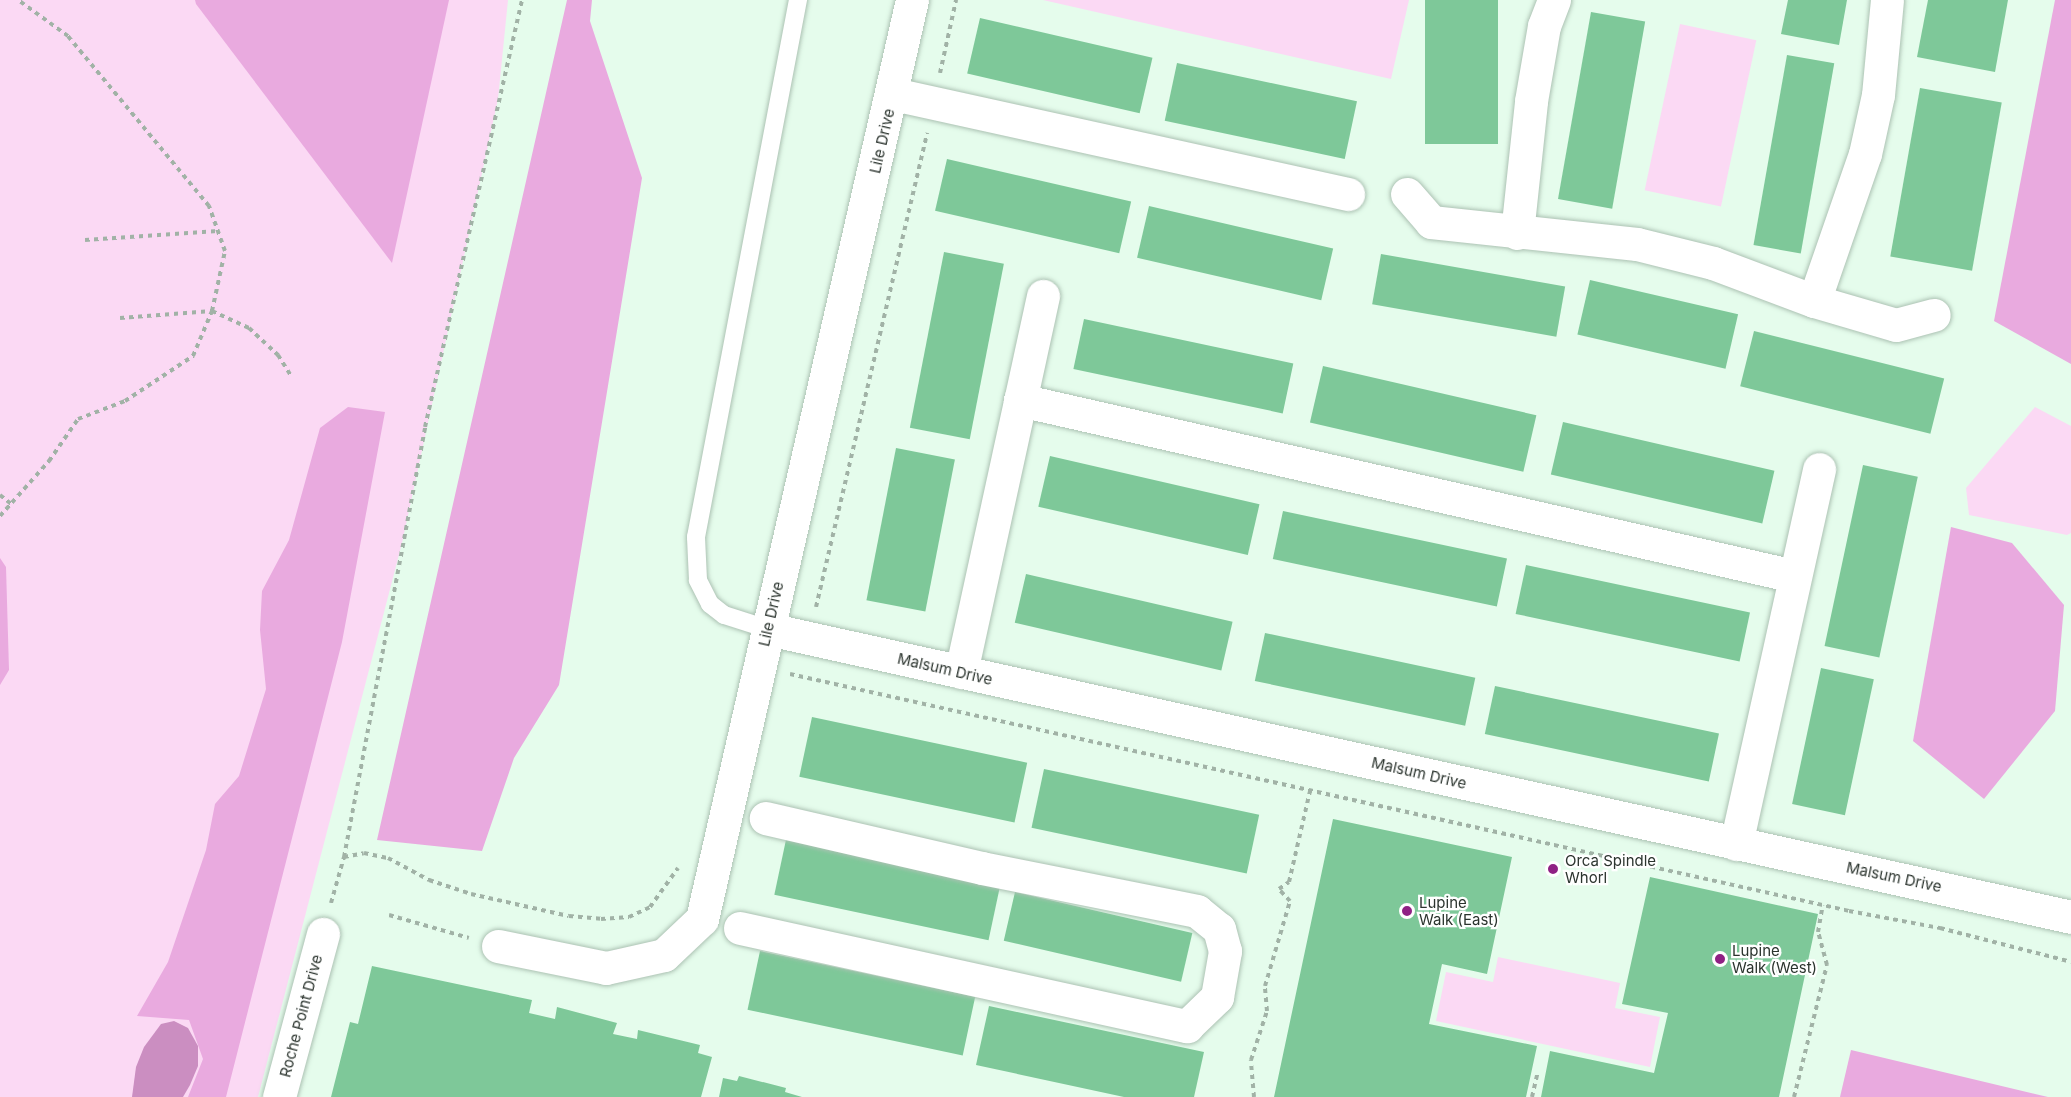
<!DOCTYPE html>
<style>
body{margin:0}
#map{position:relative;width:2071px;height:1097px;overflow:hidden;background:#e5fcec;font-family:Inter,sans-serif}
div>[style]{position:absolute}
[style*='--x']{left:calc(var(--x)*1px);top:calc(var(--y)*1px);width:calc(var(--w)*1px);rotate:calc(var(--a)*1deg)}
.green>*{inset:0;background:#fbd9f4;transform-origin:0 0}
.forest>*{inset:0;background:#e9aadf}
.water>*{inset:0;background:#cb8ec1}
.building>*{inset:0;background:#7ec899;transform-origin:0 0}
.path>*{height:4px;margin-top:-2px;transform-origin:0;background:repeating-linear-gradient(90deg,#a1b2a6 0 4.5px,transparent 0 9px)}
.roads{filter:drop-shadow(0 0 2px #acc2b3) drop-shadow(0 0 2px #acc2b3)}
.lane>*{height:18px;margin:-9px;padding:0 9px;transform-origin:9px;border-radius:9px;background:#fff}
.street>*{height:33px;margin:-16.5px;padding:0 16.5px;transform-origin:16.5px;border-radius:16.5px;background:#fff}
.dots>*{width:16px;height:16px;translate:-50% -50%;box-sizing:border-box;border:3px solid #fff;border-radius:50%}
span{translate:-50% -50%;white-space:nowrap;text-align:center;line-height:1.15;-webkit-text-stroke:4.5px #fff;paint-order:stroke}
.street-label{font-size:15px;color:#2b342e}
.poi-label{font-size:15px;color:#2b342e}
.left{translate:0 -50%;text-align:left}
</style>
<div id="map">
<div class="green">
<div style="clip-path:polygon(0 0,508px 0,498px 99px,402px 543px,258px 1097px,0 1097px)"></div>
<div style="clip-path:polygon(1043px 0,1409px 0,1391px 79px)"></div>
<div style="left:1680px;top:24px;width:78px;height:170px;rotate:12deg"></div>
<div style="clip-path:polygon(2035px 407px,2071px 426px,2071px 533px,2067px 535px,1969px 515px,1966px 488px)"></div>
<div style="clip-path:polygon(1498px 957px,1620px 983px,1615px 1008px,1660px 1017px,1650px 1067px,1436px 1021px,1446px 972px,1493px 982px)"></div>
</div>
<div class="forest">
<div style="clip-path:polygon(195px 0,449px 0,392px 263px,196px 4px)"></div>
<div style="clip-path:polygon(567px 0,592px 0,590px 21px,642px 178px,559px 685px,514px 758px,482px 851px,377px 840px)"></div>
<div style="clip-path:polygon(2055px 0,2071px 0,2071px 364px,1994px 321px)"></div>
<div style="clip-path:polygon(348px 407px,385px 412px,342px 642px,226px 1097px,188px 1097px,203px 1059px,189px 1020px,137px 1016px,168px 962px,206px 850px,215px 804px,239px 776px,266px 689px,260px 630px,262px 591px,289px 540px,320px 428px)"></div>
<div style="clip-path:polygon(1951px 527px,2012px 543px,2064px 605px,2055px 711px,1984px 799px,1913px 741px)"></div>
<div style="clip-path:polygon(0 558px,6px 567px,9px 670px,0 685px)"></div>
<div style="clip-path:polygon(1851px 1050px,2048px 1097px,1840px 1097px)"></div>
</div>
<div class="water">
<div style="clip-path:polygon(174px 1021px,188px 1028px,198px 1046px,198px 1066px,190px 1085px,183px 1097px,132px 1097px,136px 1067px,144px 1047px,161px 1024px)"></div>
</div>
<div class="building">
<div style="left:1425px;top:0;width:73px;height:144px"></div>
<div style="clip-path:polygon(1788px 0,1847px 0,1839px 45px,1781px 34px)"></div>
<div style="clip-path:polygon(1928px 0,2008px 0,1995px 72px,1917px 57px)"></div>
<div style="left:1591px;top:12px;width:55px;height:190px;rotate:10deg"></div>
<div style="left:980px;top:18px;width:177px;height:57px;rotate:13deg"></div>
<div style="left:1787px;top:55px;width:48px;height:193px;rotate:10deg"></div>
<div style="left:1177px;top:63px;width:184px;height:59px;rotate:12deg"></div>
<div style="left:1920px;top:88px;width:83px;height:171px;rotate:10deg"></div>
<div style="left:947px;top:159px;width:189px;height:53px;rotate:13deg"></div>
<div style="left:1149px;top:206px;width:189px;height:53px;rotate:13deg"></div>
<div style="left:944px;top:252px;width:61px;height:179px;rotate:11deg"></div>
<div style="left:1381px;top:254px;width:187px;height:51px;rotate:10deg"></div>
<div style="left:1590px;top:280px;width:152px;height:56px;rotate:13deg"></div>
<div style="left:1084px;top:319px;width:214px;height:51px;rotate:12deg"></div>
<div style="left:1754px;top:331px;width:196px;height:57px;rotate:14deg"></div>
<div style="left:1323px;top:366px;width:219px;height:58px;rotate:13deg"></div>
<div style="left:1563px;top:422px;width:217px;height:54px;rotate:13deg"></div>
<div style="left:896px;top:448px;width:60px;height:155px;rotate:11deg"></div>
<div style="left:1050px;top:456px;width:215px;height:52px;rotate:13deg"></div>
<div style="left:1863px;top:465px;width:56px;height:185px;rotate:12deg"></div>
<div style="left:1283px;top:511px;width:229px;height:49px;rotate:12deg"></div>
<div style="left:1526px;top:565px;width:229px;height:50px;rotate:12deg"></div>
<div style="left:1026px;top:574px;width:212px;height:50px;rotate:13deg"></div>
<div style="left:1265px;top:633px;width:215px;height:49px;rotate:12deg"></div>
<div style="left:1821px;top:668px;width:54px;height:139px;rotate:12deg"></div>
<div style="left:1495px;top:686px;width:229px;height:49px;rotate:12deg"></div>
<div style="left:812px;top:717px;width:220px;height:61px;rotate:12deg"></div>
<div style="left:1044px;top:769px;width:220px;height:60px;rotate:12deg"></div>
<div style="clip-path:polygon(1333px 819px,1512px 857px,1487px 974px,1442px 964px,1429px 1024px,1537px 1046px,1526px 1097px,1274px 1097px)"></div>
<div style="left:787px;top:835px;width:219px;height:61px;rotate:12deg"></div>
<div style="clip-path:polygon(1650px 877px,1818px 914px,1779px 1097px,1541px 1097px,1550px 1051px,1654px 1073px,1668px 1013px,1622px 1004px)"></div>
<div style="left:1015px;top:892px;width:182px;height:50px;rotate:13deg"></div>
<div style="left:760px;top:951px;width:220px;height:60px;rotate:12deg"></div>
<div style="clip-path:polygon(372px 966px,532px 1000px,529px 1013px,555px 1019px,557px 1007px,617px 1023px,613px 1034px,637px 1039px,638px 1030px,700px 1045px,698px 1053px,712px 1057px,701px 1097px,331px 1097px,350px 1022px,358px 1024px)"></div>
<div style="clip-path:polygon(989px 1006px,1204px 1052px,1194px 1097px,1124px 1097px,976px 1065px)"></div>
<div style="clip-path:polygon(739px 1076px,786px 1088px,785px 1092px,802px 1097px,719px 1097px,723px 1078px,737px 1081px)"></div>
</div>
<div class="path">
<div style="--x:940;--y:73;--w:75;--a:-77.6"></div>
<div style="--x:85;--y:240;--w:133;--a:-3.9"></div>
<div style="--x:120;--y:318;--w:92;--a:-4.4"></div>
<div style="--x:212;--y:311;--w:41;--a:24.7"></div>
<div style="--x:249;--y:328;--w:40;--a:43"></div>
<div style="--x:278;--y:355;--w:26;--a:58"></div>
<div style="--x:0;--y:495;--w:14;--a:39"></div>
<div style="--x:0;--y:516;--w:74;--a:-48.3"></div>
<div style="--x:49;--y:461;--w:51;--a:-55.4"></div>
<div style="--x:78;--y:419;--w:50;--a:-21"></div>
<div style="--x:125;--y:401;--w:82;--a:-33.5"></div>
<div style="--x:193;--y:356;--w:49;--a:-67.1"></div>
<div style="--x:212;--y:311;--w:61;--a:-77.8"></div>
<div style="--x:225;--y:251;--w:48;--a:-109.6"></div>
<div style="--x:209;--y:206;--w:221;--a:-129.7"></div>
<div style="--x:68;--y:36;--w:62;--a:-144.2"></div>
<div style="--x:816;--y:607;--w:487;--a:-76.8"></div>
<div style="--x:790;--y:674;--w:1085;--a:12.61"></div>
<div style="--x:1849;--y:911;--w:93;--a:10.6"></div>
<div style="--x:1940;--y:928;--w:135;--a:14.5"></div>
<div style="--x:344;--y:857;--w:438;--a:-79.3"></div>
<div style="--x:425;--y:427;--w:438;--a:-77.2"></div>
<div style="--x:331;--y:903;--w:48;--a:-74.2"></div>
<div style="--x:344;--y:857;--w:20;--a:-11"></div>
<div style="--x:364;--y:853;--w:25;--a:12"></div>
<div style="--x:388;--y:858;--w:47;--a:28.2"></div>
<div style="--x:429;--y:880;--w:44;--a:18.4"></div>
<div style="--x:471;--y:894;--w:100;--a:12.7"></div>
<div style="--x:569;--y:916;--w:32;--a:5"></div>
<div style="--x:601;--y:919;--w:28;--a:-4"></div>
<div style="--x:629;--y:917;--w:23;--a:-25"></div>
<div style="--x:650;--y:907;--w:48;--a:-54.3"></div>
<div style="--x:389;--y:915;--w:83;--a:16"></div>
<div style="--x:1254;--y:1097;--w:37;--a:-95"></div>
<div style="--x:1251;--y:1060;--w:52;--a:-71.9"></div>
<div style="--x:1267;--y:1011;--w:25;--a:-95"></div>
<div style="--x:1265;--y:986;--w:89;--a:-73.6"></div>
<div style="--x:1290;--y:901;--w:16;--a:-133"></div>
<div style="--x:1279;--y:889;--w:12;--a:-35"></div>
<div style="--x:1289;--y:882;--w:93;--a:-77"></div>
<div style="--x:1532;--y:1097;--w:26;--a:-77"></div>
<div style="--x:1794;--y:1097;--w:136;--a:-76"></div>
<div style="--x:1827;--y:965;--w:34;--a:-105"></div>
<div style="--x:1818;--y:932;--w:27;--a:-80"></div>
</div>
<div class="roads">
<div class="lane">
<div style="--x:768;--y:629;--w:46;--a:-162.3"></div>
<div style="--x:724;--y:615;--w:18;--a:-142"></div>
<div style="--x:710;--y:604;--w:27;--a:-117"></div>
<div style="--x:698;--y:580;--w:43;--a:-92.7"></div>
<div style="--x:696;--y:537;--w:547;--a:-79.25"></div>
</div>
<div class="street">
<div style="--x:893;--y:94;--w:466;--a:12.4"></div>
<div style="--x:1407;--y:194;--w:37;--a:49"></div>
<div style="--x:1431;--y:222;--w:207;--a:6.1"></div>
<div style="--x:1637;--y:244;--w:78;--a:14"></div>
<div style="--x:1713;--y:263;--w:108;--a:20.6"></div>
<div style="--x:1814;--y:301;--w:85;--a:16.3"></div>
<div style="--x:1896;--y:325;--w:39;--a:-15"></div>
<div style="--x:1517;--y:233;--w:133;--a:-83.9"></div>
<div style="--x:1531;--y:101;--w:76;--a:-80.2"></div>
<div style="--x:1544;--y:26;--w:28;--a:-69"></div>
<div style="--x:1814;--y:301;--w:156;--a:-70.9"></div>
<div style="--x:1865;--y:154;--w:60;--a:-77.6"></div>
<div style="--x:1878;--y:95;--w:95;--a:-84.6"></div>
<div style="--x:1020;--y:400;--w:794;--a:12.81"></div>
<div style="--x:768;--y:629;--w:1334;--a:12.46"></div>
<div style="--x:961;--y:672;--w:385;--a:-77.7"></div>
<div style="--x:1736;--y:844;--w:384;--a:-77.5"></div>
<div style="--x:740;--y:928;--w:458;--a:12.4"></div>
<div style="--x:1187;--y:1026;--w:42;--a:-44"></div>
<div style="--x:1217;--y:997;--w:47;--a:-80.1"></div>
<div style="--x:1225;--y:951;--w:23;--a:-105"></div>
<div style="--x:1219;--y:929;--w:28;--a:-141"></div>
<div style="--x:1197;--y:911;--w:219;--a:-168.7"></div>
<div style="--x:982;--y:868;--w:222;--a:-167"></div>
<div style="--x:498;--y:946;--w:110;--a:11.5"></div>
<div style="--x:606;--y:968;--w:59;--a:-12.6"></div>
<div style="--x:664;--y:955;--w:52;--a:-43.5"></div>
<div style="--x:702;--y:919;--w:943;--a:-77.13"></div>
<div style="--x:279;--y:1097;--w:169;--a:-74.9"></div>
</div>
</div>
<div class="dots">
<div style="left:1553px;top:869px;background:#8f2184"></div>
<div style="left:1407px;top:911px;background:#8f2184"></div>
<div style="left:1720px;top:959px;background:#8f2184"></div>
</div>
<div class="street-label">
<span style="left:882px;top:141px;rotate:-77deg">Lile Drive</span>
<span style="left:771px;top:614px;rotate:-77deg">Lile Drive</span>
<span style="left:945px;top:669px;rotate:13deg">Malsum Drive</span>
<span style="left:1419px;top:773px;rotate:13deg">Malsum Drive</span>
<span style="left:1894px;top:877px;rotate:12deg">Malsum Drive</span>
<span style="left:301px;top:1016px;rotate:-75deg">Roche Point Drive</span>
</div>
<div class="poi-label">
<span class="left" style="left:1565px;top:869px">Orca Spindle<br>Whorl</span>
<span class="left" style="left:1419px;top:911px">Lupine<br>Walk (East)</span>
<span class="left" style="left:1732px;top:959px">Lupine<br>Walk (West)</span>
</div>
</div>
